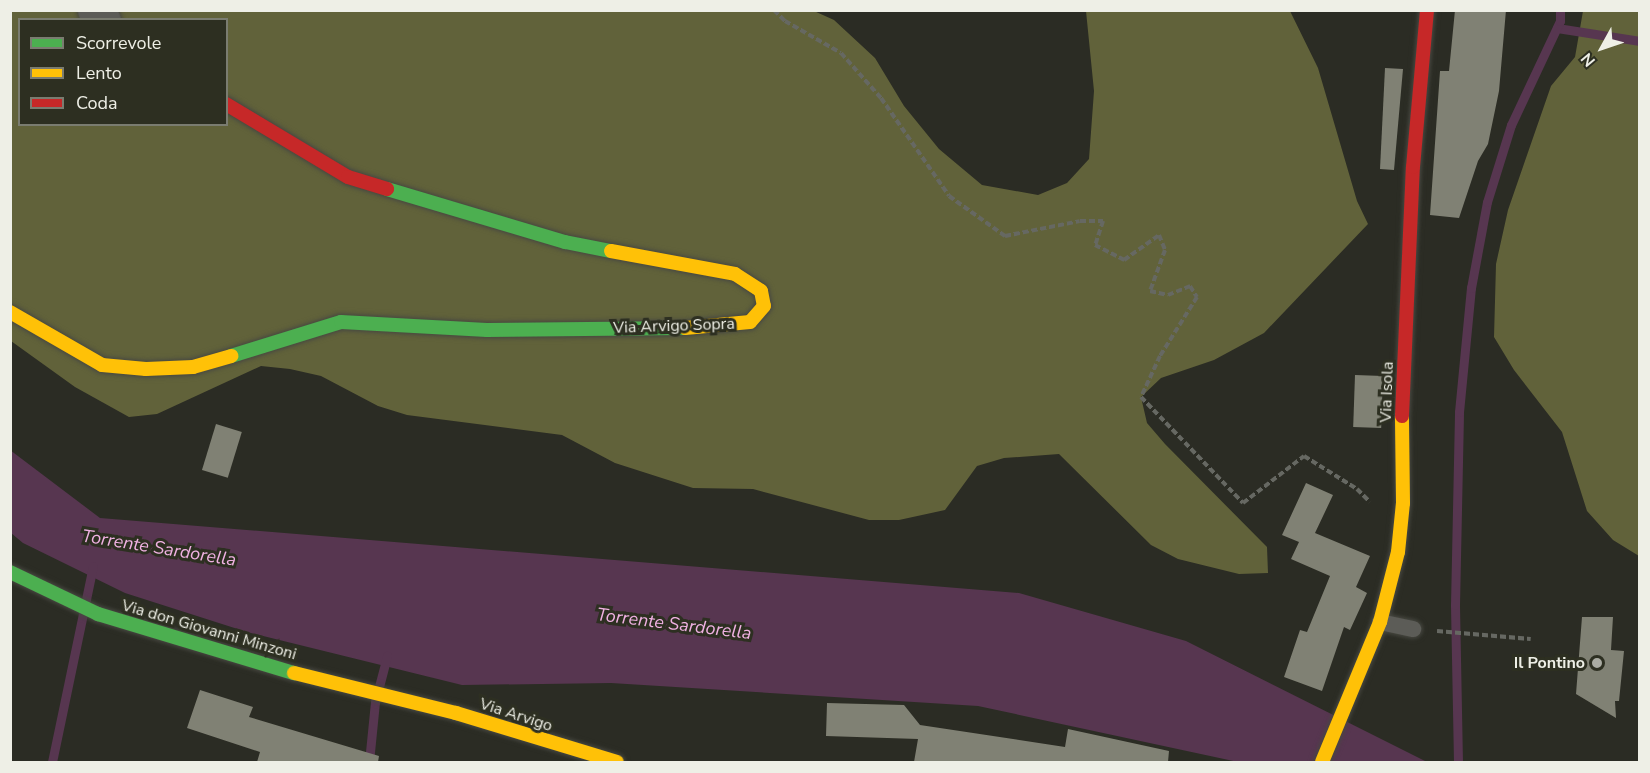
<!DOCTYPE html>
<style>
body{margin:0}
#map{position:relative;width:1650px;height:773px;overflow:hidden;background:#2b2c24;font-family:"Nunito Sans",sans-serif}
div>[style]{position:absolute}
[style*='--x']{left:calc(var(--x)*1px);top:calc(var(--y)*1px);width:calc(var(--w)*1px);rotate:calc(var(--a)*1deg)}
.forest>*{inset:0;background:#61623a}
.water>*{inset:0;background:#573650}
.stream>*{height:9px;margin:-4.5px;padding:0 4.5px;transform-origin:4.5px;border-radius:4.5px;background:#573650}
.building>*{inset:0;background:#808174;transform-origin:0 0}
.path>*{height:4px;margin-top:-2px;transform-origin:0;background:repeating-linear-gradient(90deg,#666862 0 6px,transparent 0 9px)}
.roads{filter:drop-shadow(0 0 2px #474841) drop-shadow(0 0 2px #474841)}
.lane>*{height:16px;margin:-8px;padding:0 8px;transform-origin:8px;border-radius:8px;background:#5c5c57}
.street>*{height:33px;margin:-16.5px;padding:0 16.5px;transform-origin:16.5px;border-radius:16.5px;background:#5c5c57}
.fast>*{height:14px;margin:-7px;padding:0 7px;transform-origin:7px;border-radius:7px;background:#4caf50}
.slow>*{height:14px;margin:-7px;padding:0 7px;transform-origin:7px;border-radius:7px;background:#ffc107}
.jam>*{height:14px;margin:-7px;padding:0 7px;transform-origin:7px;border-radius:7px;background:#c62828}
.dots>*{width:16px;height:16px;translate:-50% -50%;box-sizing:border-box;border:3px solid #2d2f21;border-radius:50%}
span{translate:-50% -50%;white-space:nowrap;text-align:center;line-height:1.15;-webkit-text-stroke:6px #2d2f21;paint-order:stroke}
.street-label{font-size:16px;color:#eeefe6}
.poi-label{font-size:16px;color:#eeefe6;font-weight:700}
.right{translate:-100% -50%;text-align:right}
.water-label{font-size:18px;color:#f0b1e2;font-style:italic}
.frame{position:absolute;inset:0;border:12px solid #eeefe6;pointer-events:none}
.legend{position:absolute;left:18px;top:18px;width:210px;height:108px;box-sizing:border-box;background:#2d2f21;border:2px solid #7a7c70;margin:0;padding:8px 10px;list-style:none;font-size:18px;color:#eeefe6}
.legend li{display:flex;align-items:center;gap:12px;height:30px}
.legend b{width:30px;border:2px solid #7a7c70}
.north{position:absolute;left:1572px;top:18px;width:60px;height:60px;-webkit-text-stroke:4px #2d2f21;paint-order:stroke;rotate:230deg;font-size:16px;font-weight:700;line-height:24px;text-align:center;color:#eeefe6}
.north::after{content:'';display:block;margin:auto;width:21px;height:27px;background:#eeefe6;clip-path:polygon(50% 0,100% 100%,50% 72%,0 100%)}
</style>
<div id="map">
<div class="forest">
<div style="clip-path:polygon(evenodd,10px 11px,814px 11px,834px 20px,875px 58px,904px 106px,939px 149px,982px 185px,1038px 195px,1067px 183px,1089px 159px,1094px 91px,1086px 11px,1290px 11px,1318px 68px,1357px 201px,1368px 224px,1264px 333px,1214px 360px,1161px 378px,1141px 397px,1147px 423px,1165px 444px,1267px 547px,1268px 573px,1239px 574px,1178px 559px,1151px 545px,1059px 454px,1004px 458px,977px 466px,945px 510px,899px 520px,869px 520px,753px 489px,693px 488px,615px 463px,562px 435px,407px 415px,378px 406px,321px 376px,290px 369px,261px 366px,157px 414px,129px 417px,75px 387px,11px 341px,10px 11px,20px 20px,226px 20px,226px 124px,20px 124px,20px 20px)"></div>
<div style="clip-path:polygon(1583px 11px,1639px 11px,1639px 556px,1613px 540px,1587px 511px,1562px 432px,1514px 370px,1494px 337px,1496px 264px,1508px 210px,1551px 86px,1575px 57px)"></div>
</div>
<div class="water">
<div style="clip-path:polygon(10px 450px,100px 518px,1019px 593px,1186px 641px,1427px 762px,1238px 762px,978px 706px,611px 683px,462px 685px,247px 632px,125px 593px,23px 543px,11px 533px)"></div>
</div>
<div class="stream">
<div style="--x:1557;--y:28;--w:84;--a:8.9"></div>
<div style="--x:52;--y:762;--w:200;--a:-78.2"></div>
<div style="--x:369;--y:762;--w:60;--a:-84.3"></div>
<div style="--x:375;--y:702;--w:48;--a:-75.4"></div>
<div style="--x:1458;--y:762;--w:157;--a:-91.1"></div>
<div style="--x:1455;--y:605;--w:193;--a:-88.8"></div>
<div style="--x:1459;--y:412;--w:125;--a:-84.5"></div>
<div style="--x:1471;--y:288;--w:87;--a:-79.5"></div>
<div style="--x:1487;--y:202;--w:81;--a:-72.7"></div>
<div style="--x:1511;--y:125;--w:115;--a:-64.8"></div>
<div style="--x:1560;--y:21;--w:11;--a:-90"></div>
</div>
<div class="building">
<div style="clip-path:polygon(1455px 10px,1506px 10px,1499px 91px,1488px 144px,1478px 161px,1459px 218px,1430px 215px,1440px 71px,1449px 71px)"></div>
<div style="clip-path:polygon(1385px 68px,1403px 69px,1394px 170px,1380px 169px)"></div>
<div style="left:1355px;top:375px;width:28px;height:52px;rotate:2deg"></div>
<div style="left:216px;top:424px;width:27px;height:48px;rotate:17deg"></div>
<div style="clip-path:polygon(1306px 483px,1333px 495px,1315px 533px,1370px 556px,1356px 587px,1367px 593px,1350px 630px,1344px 627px,1322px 691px,1284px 677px,1300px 630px,1307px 632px,1330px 576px,1291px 559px,1299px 542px,1282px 535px)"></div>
<div style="clip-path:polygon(1582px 617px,1613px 617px,1611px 650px,1624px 651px,1619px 701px,1615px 701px,1616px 718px,1576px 694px)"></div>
<div style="clip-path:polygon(200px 690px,253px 707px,249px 717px,379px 756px,378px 762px,257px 762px,260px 752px,187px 728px)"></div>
<div style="clip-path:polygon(827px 703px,904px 705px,920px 725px,1065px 747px,1068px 729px,1169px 751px,1168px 762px,914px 762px,918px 739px,826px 736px)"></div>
</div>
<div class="path">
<div style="--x:774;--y:10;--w:16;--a:45"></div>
<div style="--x:785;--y:21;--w:64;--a:29.7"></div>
<div style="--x:841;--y:53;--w:60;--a:48.4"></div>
<div style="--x:881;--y:98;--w:119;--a:55.2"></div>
<div style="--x:949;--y:196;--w:69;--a:35.5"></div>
<div style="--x:1005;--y:236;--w:76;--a:-11.3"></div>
<div style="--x:1080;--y:221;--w:23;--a:0"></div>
<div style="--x:1103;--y:221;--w:25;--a:108"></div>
<div style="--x:1095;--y:245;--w:33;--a:27"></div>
<div style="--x:1124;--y:260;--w:43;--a:-35.5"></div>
<div style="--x:1159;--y:235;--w:16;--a:68"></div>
<div style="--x:1165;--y:250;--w:44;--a:110.1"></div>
<div style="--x:1150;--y:291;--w:18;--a:13"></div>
<div style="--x:1168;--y:295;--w:24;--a:-22"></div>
<div style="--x:1190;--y:286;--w:13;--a:58"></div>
<div style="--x:1197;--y:297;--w:70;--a:122.1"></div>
<div style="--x:1160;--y:356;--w:45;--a:114.9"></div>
<div style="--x:1141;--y:397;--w:147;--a:46.1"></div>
<div style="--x:1243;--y:503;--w:77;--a:-37.6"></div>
<div style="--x:1304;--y:456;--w:62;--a:31.9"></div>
<div style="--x:1357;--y:489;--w:18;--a:45"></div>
<div style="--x:1437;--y:631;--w:94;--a:4.9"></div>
</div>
<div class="roads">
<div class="lane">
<div style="--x:1380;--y:622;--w:34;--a:12"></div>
</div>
<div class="street">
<div style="--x:94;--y:10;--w:14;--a:45"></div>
</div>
<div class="fast">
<div style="--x:387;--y:189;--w:186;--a:16.6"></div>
<div style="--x:565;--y:242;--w:47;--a:11.1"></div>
<div style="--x:231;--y:356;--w:115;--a:-17.2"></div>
<div style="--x:341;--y:322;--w:146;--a:3.1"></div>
<div style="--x:487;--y:330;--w:198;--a:-0.6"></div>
<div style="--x:10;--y:572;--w:98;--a:25.5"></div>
<div style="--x:98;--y:614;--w:205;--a:16.8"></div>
</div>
<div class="slow">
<div style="--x:611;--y:251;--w:126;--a:10.5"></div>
<div style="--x:735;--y:274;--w:31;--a:33"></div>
<div style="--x:761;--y:291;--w:15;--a:79"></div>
<div style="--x:764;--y:306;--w:21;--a:131"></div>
<div style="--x:750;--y:322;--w:65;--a:174.7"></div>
<div style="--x:10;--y:312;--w:106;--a:29.9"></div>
<div style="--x:102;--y:365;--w:44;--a:5.2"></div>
<div style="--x:146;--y:369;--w:47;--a:-2.4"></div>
<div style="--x:193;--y:367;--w:40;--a:-16"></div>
<div style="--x:294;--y:673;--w:167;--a:13.9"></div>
<div style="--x:456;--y:713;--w:168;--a:16.9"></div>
<div style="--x:1322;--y:762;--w:152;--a:-67.5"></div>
<div style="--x:1380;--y:622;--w:72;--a:-75.6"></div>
<div style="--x:1398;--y:552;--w:49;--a:-84.2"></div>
<div style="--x:1403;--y:503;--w:87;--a:-90.7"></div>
</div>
<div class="jam">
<div style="--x:226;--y:104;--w:142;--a:30.9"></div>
<div style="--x:348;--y:177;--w:41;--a:17.1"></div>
<div style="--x:1402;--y:416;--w:249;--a:-87.5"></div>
<div style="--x:1413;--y:167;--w:158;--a:-84.9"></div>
</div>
</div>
<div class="dots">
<div style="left:1597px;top:663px;background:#aaaba2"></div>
</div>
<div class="street-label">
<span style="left:674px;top:326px;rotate:-2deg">Via Arvigo Sopra</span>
<span style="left:1387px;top:392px;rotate:-88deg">Via Isola</span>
<span style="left:209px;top:630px;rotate:16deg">Via don Giovanni Minzoni</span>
<span style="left:516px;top:715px;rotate:18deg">Via Arvigo</span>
</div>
<div class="poi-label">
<span class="right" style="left:1585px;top:663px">Il Pontino</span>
</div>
<div class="water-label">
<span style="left:159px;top:548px;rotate:9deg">Torrente Sardorella</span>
<span style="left:674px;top:624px;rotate:7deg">Torrente Sardorella</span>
</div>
<div class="frame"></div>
<ul class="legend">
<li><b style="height:8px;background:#4caf50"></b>Scorrevole</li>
<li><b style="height:8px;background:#ffc107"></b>Lento</li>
<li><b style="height:8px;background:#c62828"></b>Coda</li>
</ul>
<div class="north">N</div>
</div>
